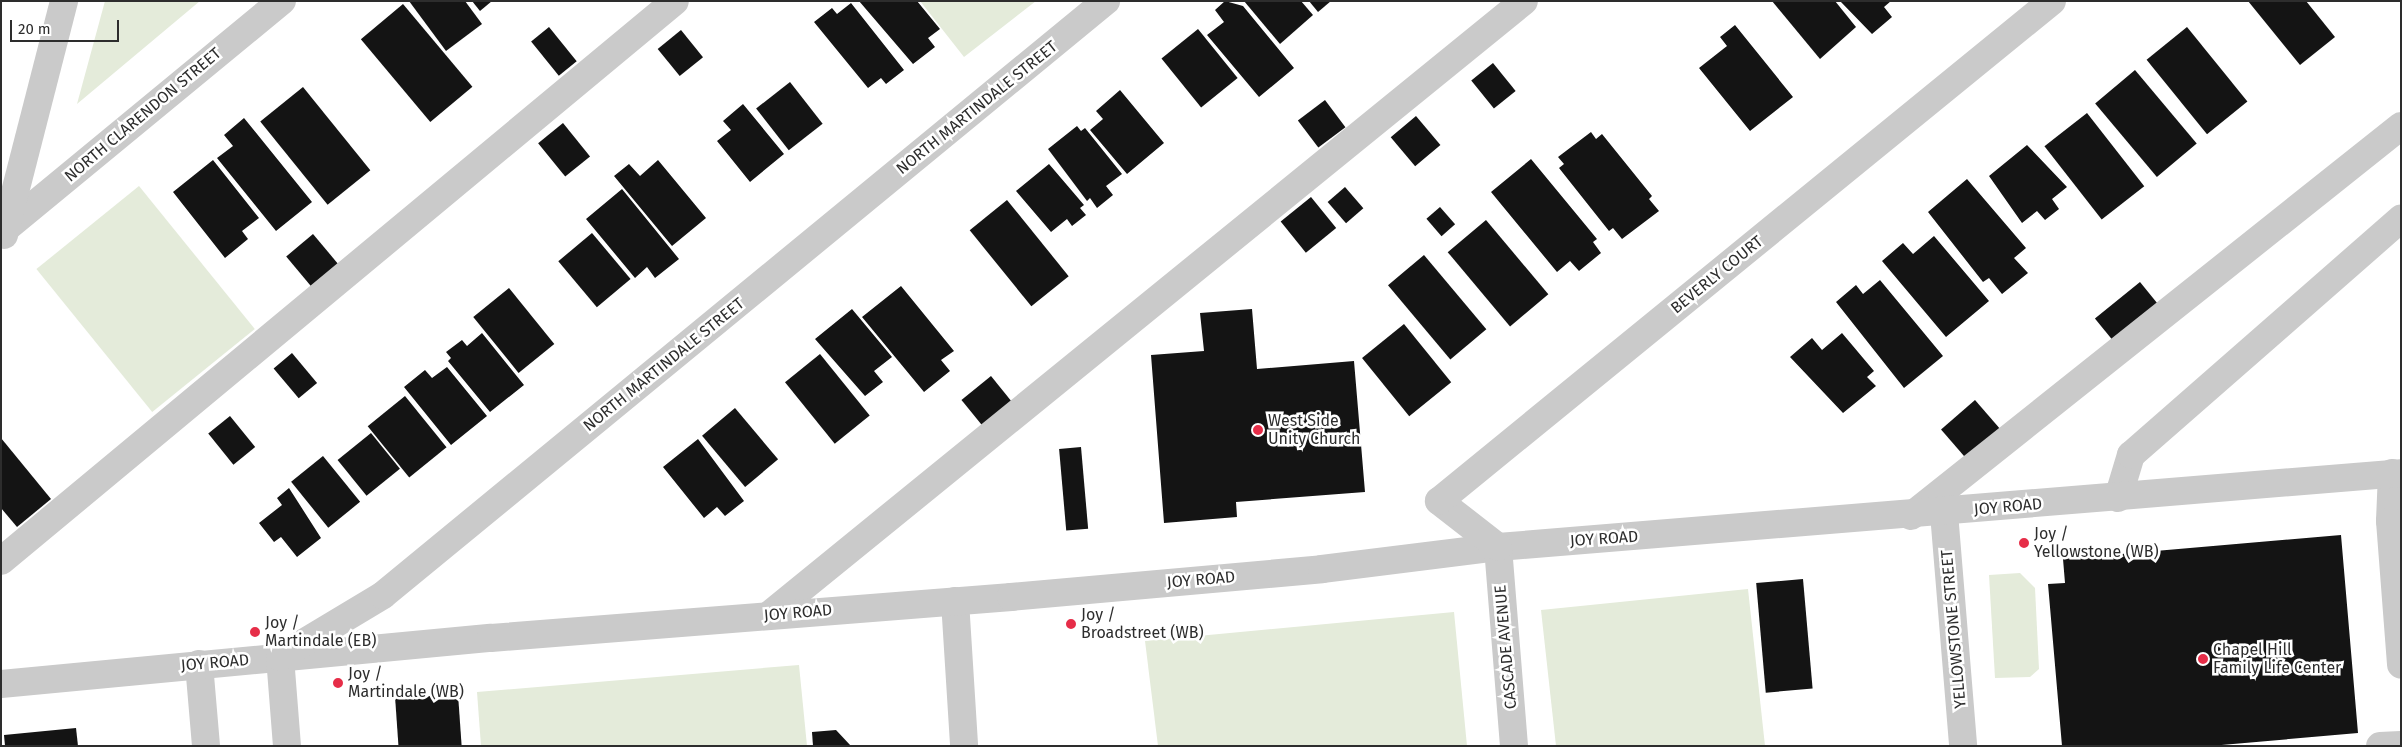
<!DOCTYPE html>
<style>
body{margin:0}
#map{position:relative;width:2402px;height:747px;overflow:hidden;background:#fff;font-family:"Fira Sans",sans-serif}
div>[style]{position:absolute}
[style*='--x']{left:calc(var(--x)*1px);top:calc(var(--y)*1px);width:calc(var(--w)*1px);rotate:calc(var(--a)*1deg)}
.green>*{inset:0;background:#e4ebda;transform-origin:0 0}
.building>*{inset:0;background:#141414;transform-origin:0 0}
.minor>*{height:28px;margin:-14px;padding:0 14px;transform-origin:14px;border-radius:14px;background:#cacaca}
.dots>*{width:14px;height:14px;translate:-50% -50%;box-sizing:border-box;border:2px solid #fff;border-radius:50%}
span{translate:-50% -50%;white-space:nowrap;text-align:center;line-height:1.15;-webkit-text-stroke:5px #fff;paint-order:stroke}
.street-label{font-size:16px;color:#2d2d2d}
.poi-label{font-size:16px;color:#2d2d2d}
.left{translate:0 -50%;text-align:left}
.frame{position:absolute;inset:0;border:2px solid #2d2d2d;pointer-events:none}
.scale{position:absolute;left:10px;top:20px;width:109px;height:22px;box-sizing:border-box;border:2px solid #2d2d2d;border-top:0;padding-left:6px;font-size:15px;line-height:18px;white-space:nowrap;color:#2d2d2d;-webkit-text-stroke:4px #fff;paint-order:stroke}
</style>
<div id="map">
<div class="green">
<div style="clip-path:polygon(105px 1px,200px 1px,77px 104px)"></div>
<div style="clip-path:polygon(920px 1px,1036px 1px,964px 57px)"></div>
<div style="left:139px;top:186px;width:184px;height:132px;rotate:51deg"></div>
<div style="clip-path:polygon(2020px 573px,2035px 588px,2039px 669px,2030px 677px,1995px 678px,1989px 575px)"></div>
<div style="clip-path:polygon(1748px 589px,1765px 746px,1556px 746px,1541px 610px)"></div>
<div style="clip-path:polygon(1454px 612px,1467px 746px,1158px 746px,1145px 641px)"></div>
<div style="clip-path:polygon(799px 665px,807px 746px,481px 746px,477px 692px)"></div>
</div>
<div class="building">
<div style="clip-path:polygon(409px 1px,465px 1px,482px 24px,446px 51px)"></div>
<div style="clip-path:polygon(472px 1px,492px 1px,480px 11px)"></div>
<div style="clip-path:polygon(859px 1px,917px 1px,940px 29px,928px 38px,935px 47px,913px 64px)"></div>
<div style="clip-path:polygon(1225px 1px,1243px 6px,1294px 68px,1259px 97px,1207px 35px,1224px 22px,1215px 10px)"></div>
<div style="clip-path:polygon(1244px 1px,1301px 1px,1313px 15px,1280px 44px)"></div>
<div style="clip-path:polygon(1309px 1px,1331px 1px,1318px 12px)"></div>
<div style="clip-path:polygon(1772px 1px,1835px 1px,1856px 27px,1820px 59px)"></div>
<div style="clip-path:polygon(1840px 1px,1891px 1px,1884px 7px,1892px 17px,1872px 34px)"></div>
<div style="clip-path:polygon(2248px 1px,2306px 1px,2335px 37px,2300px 65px)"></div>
<div style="clip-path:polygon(851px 3px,904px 70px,886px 84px,881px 78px,868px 88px,814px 22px,832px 8px,837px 14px)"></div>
<div style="left:403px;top:4px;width:108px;height:55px;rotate:50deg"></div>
<div style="clip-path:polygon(1735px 25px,1793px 97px,1750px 131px,1699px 68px,1727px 46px,1720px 37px)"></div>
<div style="left:549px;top:27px;width:44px;height:23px;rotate:51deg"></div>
<div style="left:2187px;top:27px;width:96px;height:52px;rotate:51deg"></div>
<div style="left:1198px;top:29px;width:63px;height:47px;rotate:51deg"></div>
<div style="left:681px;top:30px;width:35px;height:30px;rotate:51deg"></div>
<div style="left:1493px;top:63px;width:36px;height:28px;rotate:51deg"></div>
<div style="left:2135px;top:70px;width:96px;height:52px;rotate:50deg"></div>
<div style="left:790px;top:82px;width:53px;height:43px;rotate:52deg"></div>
<div style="left:303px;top:87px;width:107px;height:55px;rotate:51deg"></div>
<div style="clip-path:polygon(1120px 90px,1164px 143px,1127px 174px,1090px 130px,1103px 119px,1096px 111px)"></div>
<div style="left:1325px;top:100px;width:34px;height:34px;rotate:53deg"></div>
<div style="clip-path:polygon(743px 104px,784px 154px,750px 182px,717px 141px,731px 130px,723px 121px)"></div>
<div style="left:2087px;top:113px;width:93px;height:54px;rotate:52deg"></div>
<div style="left:1416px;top:116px;width:38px;height:33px;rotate:50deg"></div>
<div style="clip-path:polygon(244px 118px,312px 202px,276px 231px,217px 158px,233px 146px,224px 135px)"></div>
<div style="left:563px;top:123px;width:43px;height:32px;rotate:51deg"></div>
<div style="clip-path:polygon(1077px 126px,1081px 131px,1085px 128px,1122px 174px,1106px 186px,1113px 195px,1097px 208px,1090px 198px,1087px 201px,1048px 149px)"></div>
<div style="clip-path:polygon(1591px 132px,1596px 139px,1602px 134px,1652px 196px,1649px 199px,1659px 211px,1622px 239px,1613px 228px,1609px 231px,1559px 168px,1564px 164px,1558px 157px)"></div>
<div style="clip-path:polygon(2027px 145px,2067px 187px,2052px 199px,2059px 209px,2045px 220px,2037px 211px,2022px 223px,1989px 176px)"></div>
<div style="clip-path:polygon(1531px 159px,1597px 239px,1593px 242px,1601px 253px,1579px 271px,1570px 261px,1557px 272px,1491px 192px)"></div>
<div style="clip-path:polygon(213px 160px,259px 218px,242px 231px,248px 239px,225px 258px,173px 192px)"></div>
<div style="clip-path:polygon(658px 160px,706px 218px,672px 246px,614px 176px,629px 164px,640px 176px)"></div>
<div style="clip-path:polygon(1049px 164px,1084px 205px,1080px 208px,1086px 215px,1072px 226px,1067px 219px,1051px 232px,1016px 191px)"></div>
<div style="clip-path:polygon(1967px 179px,2026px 248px,2014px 258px,2028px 273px,2002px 294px,1989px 278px,1983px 282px,1928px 212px)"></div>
<div style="left:1345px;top:187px;width:28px;height:23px;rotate:49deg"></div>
<div style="clip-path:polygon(622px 189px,679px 259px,655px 278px,647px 267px,635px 278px,586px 219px)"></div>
<div style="left:1311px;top:197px;width:40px;height:39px;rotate:51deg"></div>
<div style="left:1007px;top:200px;width:98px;height:48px;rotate:51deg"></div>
<div style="left:1440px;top:207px;width:23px;height:18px;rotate:49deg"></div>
<div style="left:1486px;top:220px;width:97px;height:50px;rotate:50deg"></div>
<div style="left:592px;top:233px;width:60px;height:44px;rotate:50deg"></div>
<div style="left:313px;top:234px;width:40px;height:35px;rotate:50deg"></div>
<div style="clip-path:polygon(1934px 236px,1989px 301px,1946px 337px,1882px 261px,1903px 243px,1913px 254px)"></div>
<div style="left:1424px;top:255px;width:97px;height:47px;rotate:50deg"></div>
<div style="clip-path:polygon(1880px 280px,1943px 356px,1904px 388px,1836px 302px,1856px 285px,1863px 294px)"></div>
<div style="left:2140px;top:282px;width:32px;height:58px;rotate:51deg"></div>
<div style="clip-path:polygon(901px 286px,954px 351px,941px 360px,950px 371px,924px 392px,862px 317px)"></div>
<div style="left:509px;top:288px;width:72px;height:46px;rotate:51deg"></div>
<div style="clip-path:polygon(852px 309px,892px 357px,874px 371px,883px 382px,865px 396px,815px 339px)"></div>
<div style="clip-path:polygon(1252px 309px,1257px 369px,1354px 361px,1365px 492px,1236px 502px,1237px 517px,1164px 523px,1151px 355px,1204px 351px,1200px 313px)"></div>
<div style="left:1404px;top:324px;width:75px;height:54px;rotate:51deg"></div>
<div style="clip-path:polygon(482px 333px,524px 385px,490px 412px,448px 361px,451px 358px,446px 352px,462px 340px,467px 346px)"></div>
<div style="clip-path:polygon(1842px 333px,1874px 371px,1867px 377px,1876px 386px,1843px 413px,1790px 357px,1812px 338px,1822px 350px)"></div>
<div style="left:292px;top:353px;width:39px;height:24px;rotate:50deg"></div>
<div style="left:820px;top:354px;width:79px;height:45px;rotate:51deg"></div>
<div style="clip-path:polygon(447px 367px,487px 416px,451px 445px,404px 387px,425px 370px,432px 378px)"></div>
<div style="left:991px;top:376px;width:35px;height:38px;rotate:51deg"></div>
<div style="left:405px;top:396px;width:66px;height:48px;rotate:51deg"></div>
<div style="left:1975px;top:400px;width:38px;height:45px;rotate:49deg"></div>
<div style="left:735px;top:408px;width:67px;height:43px;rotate:50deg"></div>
<div style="left:230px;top:416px;width:40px;height:28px;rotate:51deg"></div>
<div style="left:371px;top:433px;width:46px;height:43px;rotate:51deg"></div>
<div style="clip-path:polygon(1px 438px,51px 499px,17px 527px,1px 508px)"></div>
<div style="clip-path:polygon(698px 439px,744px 501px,725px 516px,717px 507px,704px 518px,663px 467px)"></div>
<div style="left:1081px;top:447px;width:82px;height:22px;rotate:85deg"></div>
<div style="left:323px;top:456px;width:59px;height:41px;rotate:51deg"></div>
<div style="clip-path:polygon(289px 488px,321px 538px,297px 557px,281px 537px,274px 542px,259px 523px,282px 505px,277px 498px)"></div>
<div style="clip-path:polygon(2341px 535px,2358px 733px,2210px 746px,2062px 746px,2048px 584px,2065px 583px,2063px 559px)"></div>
<div style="left:1803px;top:579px;width:110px;height:47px;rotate:85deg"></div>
<div style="left:458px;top:694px;width:52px;height:63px;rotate:86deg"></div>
<div style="clip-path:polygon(76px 728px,78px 746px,5px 746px,4px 735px)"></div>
<div style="clip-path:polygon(836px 730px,851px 746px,813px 746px,812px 732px)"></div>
</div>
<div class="minor">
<div style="--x:5;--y:229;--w:359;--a:-39.5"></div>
<div style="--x:4;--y:235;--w:242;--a:-75.6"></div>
<div style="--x:2392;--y:473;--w:48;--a:92.4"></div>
<div style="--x:2390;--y:521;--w:144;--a:85.6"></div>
<div style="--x:2118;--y:498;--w:45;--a:-73.2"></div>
<div style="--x:2131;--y:455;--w:359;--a:-41.2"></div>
<div style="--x:1944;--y:513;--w:234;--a:85.3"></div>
<div style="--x:1911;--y:516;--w:626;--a:-38.52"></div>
<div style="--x:1;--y:561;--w:876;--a:-39.72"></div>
<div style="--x:955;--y:601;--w:145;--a:86.4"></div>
<div style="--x:769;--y:615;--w:973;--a:-39.12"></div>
<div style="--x:199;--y:664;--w:82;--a:85.1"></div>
<div style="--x:1;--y:684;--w:492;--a:-5.4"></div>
<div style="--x:491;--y:638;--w:522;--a:-4.51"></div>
<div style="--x:1011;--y:597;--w:312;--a:-5.1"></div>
<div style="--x:1322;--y:569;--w:177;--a:-7.1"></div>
<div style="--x:1498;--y:547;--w:906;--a:-4.68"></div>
<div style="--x:287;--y:746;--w:89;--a:-94.5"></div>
<div style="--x:280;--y:657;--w:120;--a:-31"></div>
<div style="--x:383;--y:595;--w:936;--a:-39.41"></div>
<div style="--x:1514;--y:746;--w:200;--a:-94.6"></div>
<div style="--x:1498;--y:547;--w:75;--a:-142.1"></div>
<div style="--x:1439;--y:501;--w:791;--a:-39.2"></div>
<div style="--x:2380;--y:746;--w:21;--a:-3"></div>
</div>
<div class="dots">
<div style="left:1258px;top:430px;background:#e62d48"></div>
<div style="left:2024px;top:543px;background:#e62d48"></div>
<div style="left:1071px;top:624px;background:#e62d48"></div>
<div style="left:255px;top:632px;background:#e62d48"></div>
<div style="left:2203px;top:659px;background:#e62d48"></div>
<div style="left:338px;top:683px;background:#e62d48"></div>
</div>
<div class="street-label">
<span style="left:977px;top:108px;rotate:-39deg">NORTH MARTINDALE STREET</span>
<span style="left:143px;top:115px;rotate:-40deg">NORTH CLARENDON STREET</span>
<span style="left:1717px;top:275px;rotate:-39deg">BEVERLY COURT</span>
<span style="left:664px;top:365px;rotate:-39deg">NORTH MARTINDALE STREET</span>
<span style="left:2008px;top:507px;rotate:-5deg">JOY ROAD</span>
<span style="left:1604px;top:539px;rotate:-4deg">JOY ROAD</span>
<span style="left:1201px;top:580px;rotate:-5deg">JOY ROAD</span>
<span style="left:798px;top:613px;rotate:-5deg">JOY ROAD</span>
<span style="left:1954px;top:629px;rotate:-95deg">YELLOWSTONE STREET</span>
<span style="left:1506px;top:647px;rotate:-95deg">CASCADE AVENUE</span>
<span style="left:215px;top:663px;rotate:-5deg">JOY ROAD</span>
</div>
<div class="poi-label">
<span class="left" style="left:1268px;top:430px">West Side<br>Unity Church</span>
<span class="left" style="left:2034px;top:543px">Joy /<br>Yellowstone (WB)</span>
<span class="left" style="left:1081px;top:624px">Joy /<br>Broadstreet (WB)</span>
<span class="left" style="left:265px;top:632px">Joy /<br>Martindale (EB)</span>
<span class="left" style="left:2213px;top:659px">Chapel Hill<br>Family Life Center</span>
<span class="left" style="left:348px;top:683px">Joy /<br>Martindale (WB)</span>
</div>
<div class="frame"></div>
<div class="scale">20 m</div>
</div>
